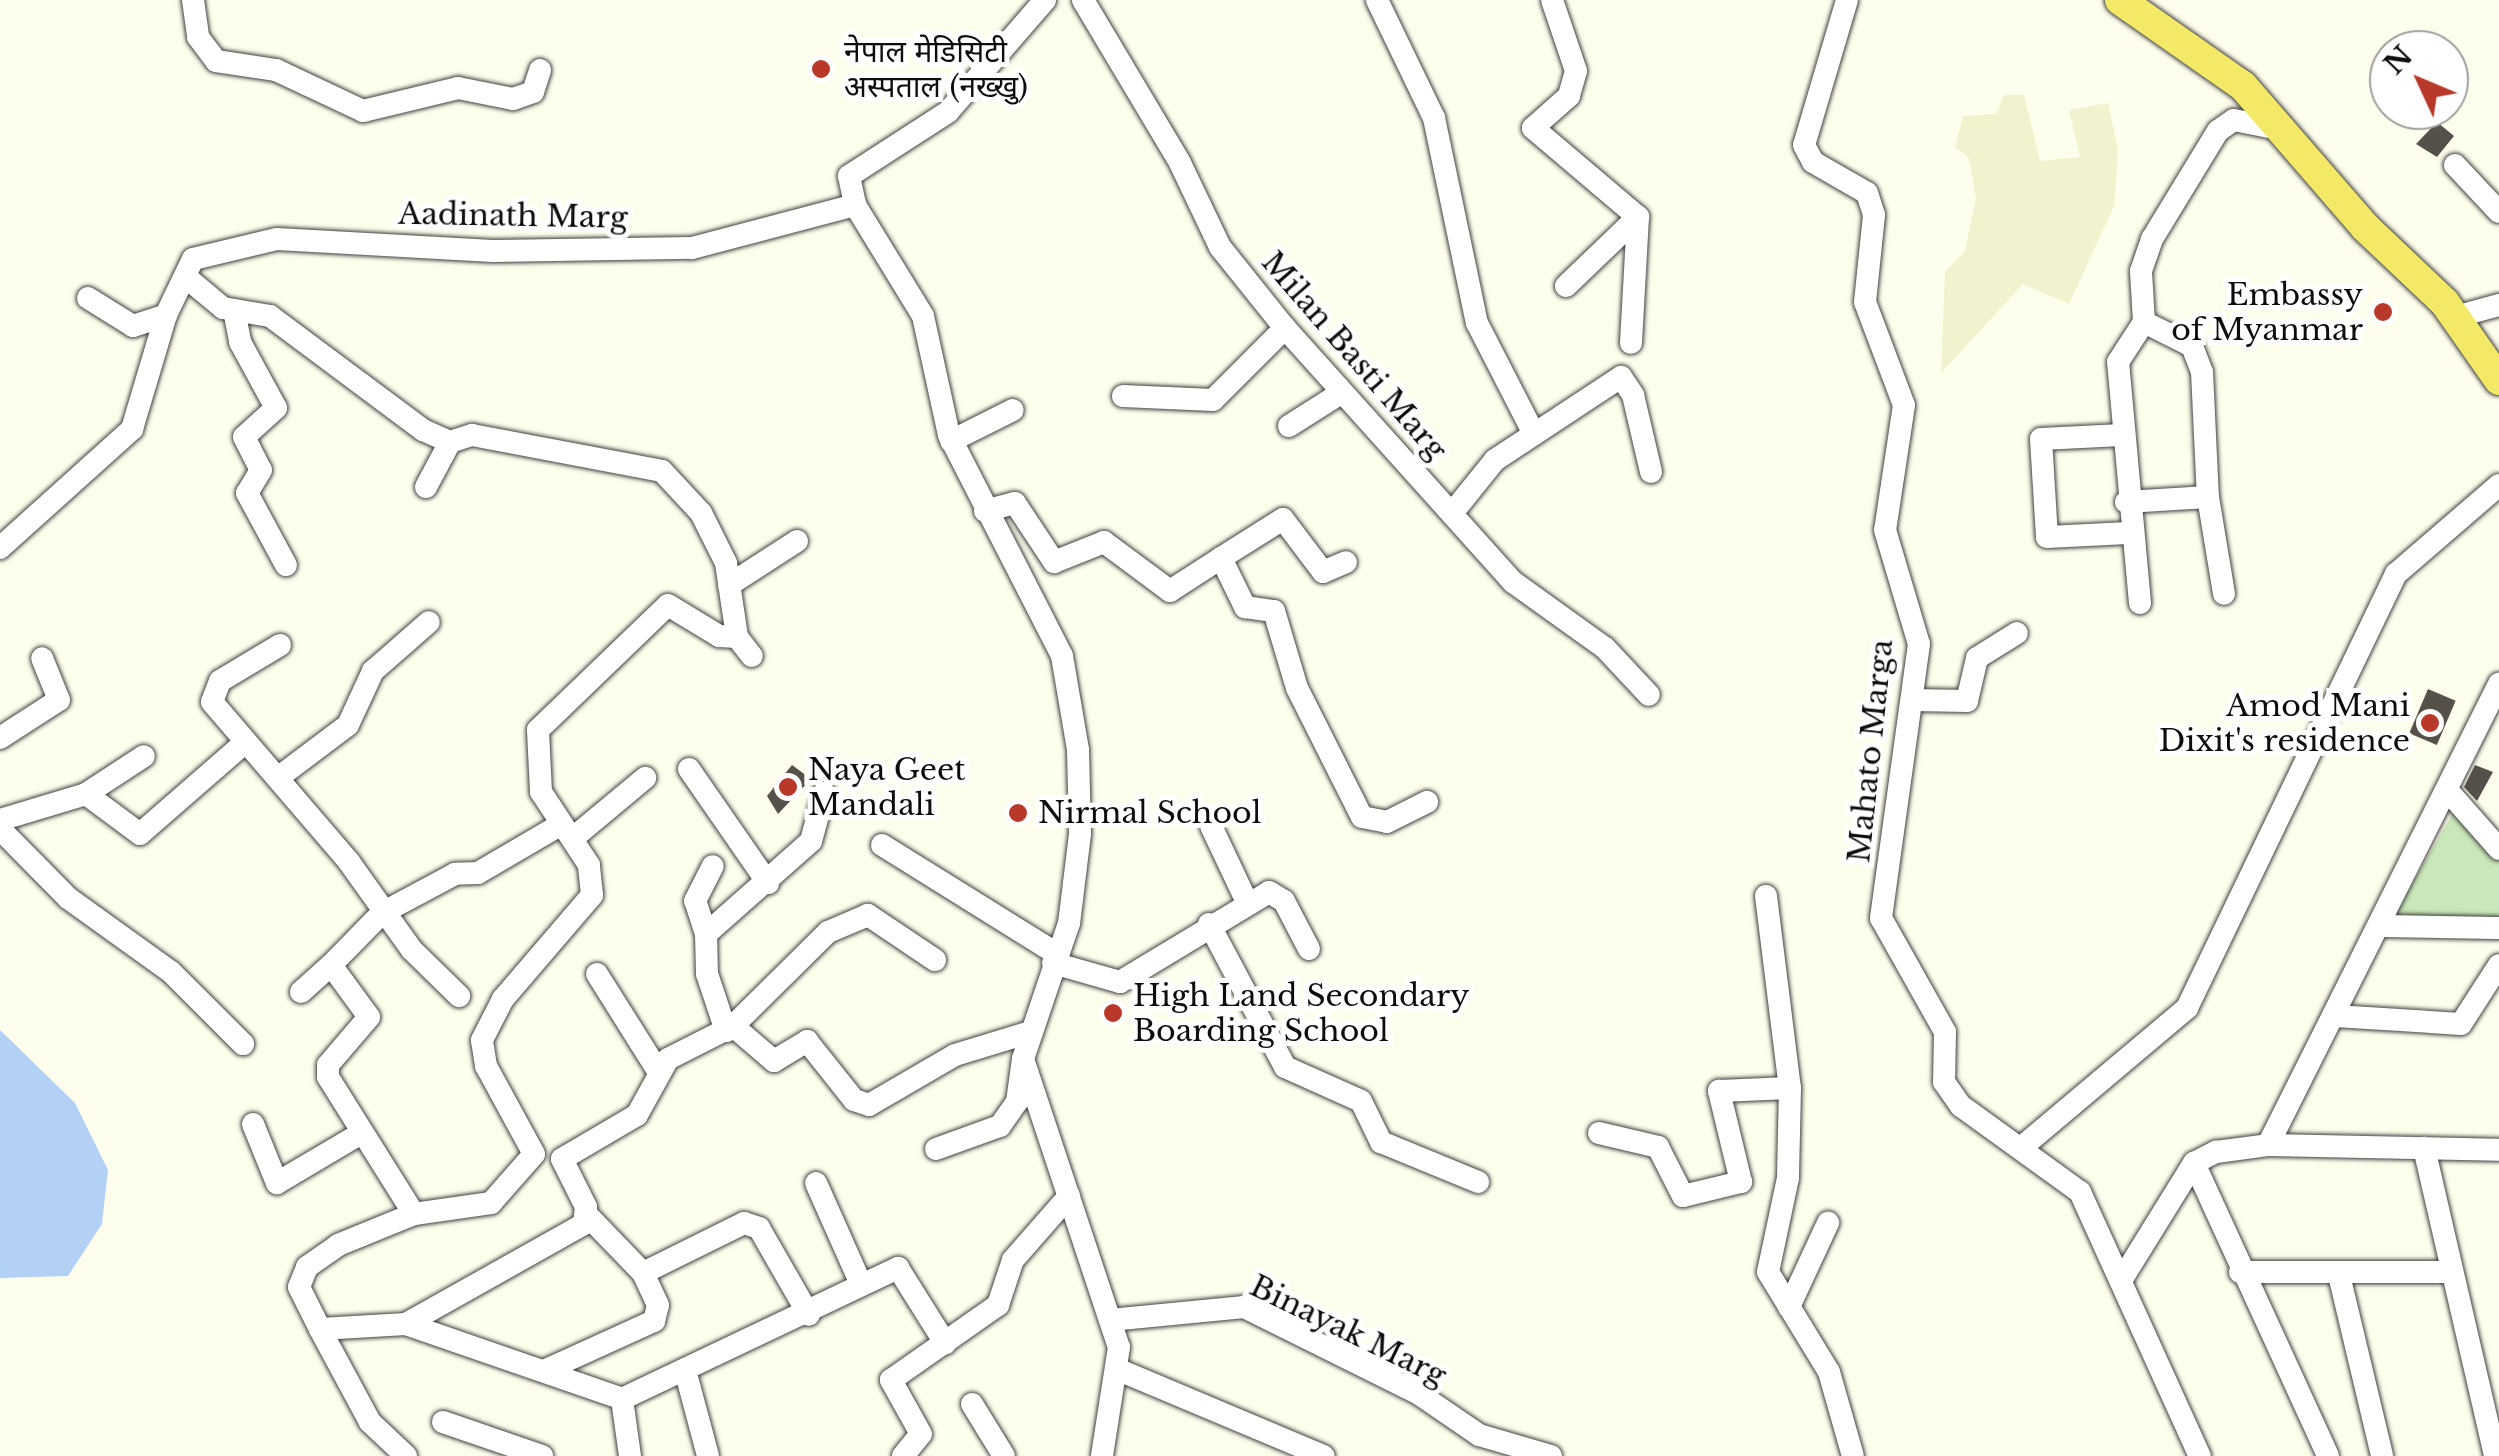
<!DOCTYPE html>
<meta charset="utf-8">
<style>
body{margin:0}
#map{position:relative;width:2499px;height:1456px;overflow:hidden;background:#fefeed;font-family:"Libre Baskerville","Noto Sans Devanagari",serif}
div>[style]{position:absolute}
[style*='--x']{left:calc(var(--x)*1px);top:calc(var(--y)*1px);width:calc(var(--w)*1px);rotate:calc(var(--a)*1deg)}
.farmland>*{inset:0;background:#f1f3ce}
.green>*{inset:0;background:#c9e7b8}
.water>*{inset:0;background:#b3d1f4}
.building>*{inset:0;background:#555049;transform-origin:0 0}
.roads{filter:drop-shadow(0 0 2px #404040) drop-shadow(0 0 2px #404040)}
.minor>*{height:22px;margin:-11px;padding:0 11px;transform-origin:11px;border-radius:11px;background:#fff}
.major>*{height:30px;margin:-15px;padding:0 15px;transform-origin:15px;border-radius:15px;background:#f4e967}
.dots>*{width:28px;height:28px;translate:-50% -50%;box-sizing:border-box;border:5px solid #fff;border-radius:50%}
span{translate:-50% -50%;white-space:nowrap;text-align:center;line-height:1.15;-webkit-text-stroke:10px #fff;paint-order:stroke}
.poi-label{font-size:30px;color:#0d0d0d}
.left{translate:0 -50%;text-align:left}
.right{translate:-100% -50%;text-align:right}
.street-label{font-size:30px;color:#0d0d0d}
.north{position:absolute;left:2369px;top:30px;width:100px;height:100px;box-sizing:border-box;background:#fff;border:2px solid #9e9e9e;border-radius:50%;rotate:314deg;font-size:28px;font-weight:700;line-height:40px;text-align:center;color:#0d0d0d}
.north::after{content:'';display:block;margin:auto;width:35px;height:45px;background:#b83929;clip-path:polygon(50% 0,100% 100%,50% 72%,0 100%)}
</style>
<div id="map">
<div class="farmland">
<div style="clip-path:polygon(2004px 95px,2024px 95px,2040px 161px,2080px 157px,2069px 110px,2108px 103px,2118px 149px,2114px 206px,2069px 304px,2023px 284px,1941px 373px,1945px 272px,1965px 251px,1976px 198px,1969px 158px,1955px 147px,1963px 116px,1996px 114px)"></div>
</div>
<div class="green">
<div style="clip-path:polygon(2454px 811px,2499px 860px,2499px 921px,2400px 920px,2396px 913px)"></div>
</div>
<div class="water">
<div style="clip-path:polygon(0 1030px,75px 1103px,108px 1170px,102px 1224px,68px 1276px,0 1278px)"></div>
</div>
<div class="building">
<div style="clip-path:polygon(2437px 122px,2454px 136px,2437px 157px,2416px 144px)"></div>
<div style="left:2428px;top:689px;width:30px;height:48px;rotate:23deg"></div>
<div style="clip-path:polygon(792px 765px,811px 779px,778px 814px,767px 796px)"></div>
<div style="clip-path:polygon(2475px 765px,2493px 772px,2477px 801px,2464px 787px)"></div>
</div>
<div class="roads">
<div class="minor">
<div style="--x:193;--y:0;--w:37;--a:82"></div>
<div style="--x:198;--y:37;--w:30;--a:53"></div>
<div style="--x:216;--y:61;--w:61;--a:8.5"></div>
<div style="--x:276;--y:70;--w:96;--a:25.2"></div>
<div style="--x:363;--y:111;--w:98;--a:-13.6"></div>
<div style="--x:458;--y:88;--w:56;--a:11.3"></div>
<div style="--x:513;--y:99;--w:21;--a:-19"></div>
<div style="--x:533;--y:92;--w:23;--a:-72"></div>
<div style="--x:1045;--y:0;--w:148;--a:130.9"></div>
<div style="--x:948;--y:112;--w:118;--a:147.1"></div>
<div style="--x:849;--y:176;--w:30;--a:78"></div>
<div style="--x:855;--y:205;--w:130;--a:58.5"></div>
<div style="--x:923;--y:316;--w:122;--a:77.7"></div>
<div style="--x:949;--y:435;--w:248;--a:62.9"></div>
<div style="--x:1062;--y:656;--w:95;--a:80.3"></div>
<div style="--x:1078;--y:750;--w:84;--a:88.6"></div>
<div style="--x:1080;--y:834;--w:90;--a:97"></div>
<div style="--x:1069;--y:923;--w:144;--a:108.7"></div>
<div style="--x:1023;--y:1059;--w:304;--a:71.6"></div>
<div style="--x:1119;--y:1347;--w:110;--a:98.9"></div>
<div style="--x:1083;--y:0;--w:190;--a:59.2"></div>
<div style="--x:1180;--y:163;--w:93;--a:64.5"></div>
<div style="--x:1220;--y:247;--w:104;--a:51.3"></div>
<div style="--x:1285;--y:328;--w:341;--a:48.1"></div>
<div style="--x:1513;--y:582;--w:113;--a:35.7"></div>
<div style="--x:1605;--y:648;--w:64;--a:46.9"></div>
<div style="--x:1377;--y:0;--w:131;--a:64.2"></div>
<div style="--x:1434;--y:118;--w:209;--a:78.2"></div>
<div style="--x:1477;--y:323;--w:125;--a:62.8"></div>
<div style="--x:1552;--y:0;--w:75;--a:71.3"></div>
<div style="--x:1576;--y:71;--w:26;--a:106"></div>
<div style="--x:1569;--y:96;--w:48;--a:138.4"></div>
<div style="--x:1533;--y:128;--w:138;--a:40.3"></div>
<div style="--x:1638;--y:217;--w:126;--a:93.2"></div>
<div style="--x:1847;--y:0;--w:151;--a:106.5"></div>
<div style="--x:1804;--y:145;--w:19;--a:62"></div>
<div style="--x:1813;--y:162;--w:62;--a:29.9"></div>
<div style="--x:1867;--y:193;--w:23;--a:72"></div>
<div style="--x:1874;--y:215;--w:87;--a:95.9"></div>
<div style="--x:1865;--y:302;--w:110;--a:69.3"></div>
<div style="--x:1904;--y:405;--w:126;--a:98.6"></div>
<div style="--x:1885;--y:530;--w:119;--a:73.4"></div>
<div style="--x:1919;--y:644;--w:277;--a:97.9"></div>
<div style="--x:1881;--y:918;--w:131;--a:60.7"></div>
<div style="--x:1945;--y:1032;--w:50;--a:91.1"></div>
<div style="--x:1944;--y:1082;--w:29;--a:55"></div>
<div style="--x:1961;--y:1106;--w:147;--a:35.9"></div>
<div style="--x:2080;--y:1192;--w:290;--a:65.6"></div>
<div style="--x:2455;--y:165;--w:64;--a:46.9"></div>
<div style="--x:187;--y:278;--w:47;--a:39.8"></div>
<div style="--x:223;--y:308;--w:48;--a:9.7"></div>
<div style="--x:270;--y:316;--w:191;--a:36.7"></div>
<div style="--x:423;--y:430;--w:30;--a:24"></div>
<div style="--x:1566;--y:286;--w:100;--a:-43.8"></div>
<div style="--x:88;--y:298;--w:53;--a:31.9"></div>
<div style="--x:133;--y:326;--w:35;--a:-18"></div>
<div style="--x:166;--y:315;--w:62;--a:-64.3"></div>
<div style="--x:193;--y:259;--w:86;--a:-13.4"></div>
<div style="--x:277;--y:239;--w:216;--a:3.2"></div>
<div style="--x:493;--y:251;--w:199;--a:-0.9"></div>
<div style="--x:692;--y:248;--w:169;--a:-14.8"></div>
<div style="--x:234;--y:310;--w:33;--a:79"></div>
<div style="--x:240;--y:342;--w:75;--a:61.4"></div>
<div style="--x:276;--y:408;--w:43;--a:137.8"></div>
<div style="--x:244;--y:437;--w:37;--a:63"></div>
<div style="--x:261;--y:470;--w:27;--a:121"></div>
<div style="--x:247;--y:493;--w:82;--a:61.6"></div>
<div style="--x:2455;--y:317;--w:46;--a:-15.3"></div>
<div style="--x:2144;--y:322;--w:54;--a:26.6"></div>
<div style="--x:2192;--y:346;--w:28;--a:69"></div>
<div style="--x:2202;--y:372;--w:125;--a:87.3"></div>
<div style="--x:2208;--y:497;--w:98;--a:80.6"></div>
<div style="--x:1123;--y:396;--w:90;--a:2.5"></div>
<div style="--x:1213;--y:400;--w:102;--a:-45"></div>
<div style="--x:1289;--y:426;--w:62;--a:-32.4"></div>
<div style="--x:2122;--y:435;--w:81;--a:177.2"></div>
<div style="--x:2041;--y:439;--w:98;--a:86.5"></div>
<div style="--x:2047;--y:537;--w:81;--a:-2.8"></div>
<div style="--x:951;--y:441;--w:69;--a:-26.6"></div>
<div style="--x:426;--y:487;--w:51;--a:-61.9"></div>
<div style="--x:450;--y:442;--w:23;--a:-18"></div>
<div style="--x:472;--y:435;--w:193;--a:10.7"></div>
<div style="--x:662;--y:471;--w:57;--a:47.1"></div>
<div style="--x:701;--y:513;--w:56;--a:63.4"></div>
<div style="--x:726;--y:563;--w:75;--a:81.5"></div>
<div style="--x:737;--y:637;--w:24;--a:52"></div>
<div style="--x:2126;--y:502;--w:82;--a:-3.5"></div>
<div style="--x:985;--y:511;--w:31;--a:-15"></div>
<div style="--x:1015;--y:503;--w:71;--a:56.5"></div>
<div style="--x:1054;--y:562;--w:54;--a:-21.8"></div>
<div style="--x:1104;--y:542;--w:82;--a:36.6"></div>
<div style="--x:1170;--y:591;--w:61;--a:-32.9"></div>
<div style="--x:1221;--y:558;--w:55;--a:63.9"></div>
<div style="--x:1245;--y:607;--w:29;--a:8"></div>
<div style="--x:1274;--y:611;--w:80;--a:73.4"></div>
<div style="--x:1297;--y:688;--w:144;--a:63.3"></div>
<div style="--x:1362;--y:817;--w:25;--a:11"></div>
<div style="--x:1387;--y:822;--w:45;--a:-26.6"></div>
<div style="--x:1453;--y:512;--w:67;--a:-51.1"></div>
<div style="--x:1495;--y:460;--w:151;--a:-33.4"></div>
<div style="--x:1621;--y:377;--w:22;--a:56"></div>
<div style="--x:1633;--y:395;--w:79;--a:76.8"></div>
<div style="--x:0;--y:548;--w:178;--a:-42"></div>
<div style="--x:132;--y:429;--w:119;--a:-73.4"></div>
<div style="--x:1221;--y:558;--w:73;--a:-32.2"></div>
<div style="--x:1283;--y:519;--w:66;--a:53"></div>
<div style="--x:1323;--y:572;--w:25;--a:-23"></div>
<div style="--x:729;--y:585;--w:81;--a:-32.9"></div>
<div style="--x:2140;--y:603;--w:242;--a:-95.2"></div>
<div style="--x:2118;--y:362;--w:48;--a:-57"></div>
<div style="--x:2144;--y:322;--w:51;--a:-93.4"></div>
<div style="--x:2141;--y:271;--w:34;--a:-71"></div>
<div style="--x:2152;--y:239;--w:127;--a:-58.6"></div>
<div style="--x:2218;--y:131;--w:19;--a:-35"></div>
<div style="--x:2234;--y:120;--w:46;--a:11.3"></div>
<div style="--x:280;--y:645;--w:70;--a:149"></div>
<div style="--x:220;--y:681;--w:22;--a:111"></div>
<div style="--x:212;--y:702;--w:211;--a:49.4"></div>
<div style="--x:349;--y:862;--w:108;--a:54.4"></div>
<div style="--x:412;--y:950;--w:66;--a:44.4"></div>
<div style="--x:1913;--y:700;--w:54;--a:1.1"></div>
<div style="--x:1967;--y:701;--w:44;--a:-76.9"></div>
<div style="--x:1977;--y:658;--w:47;--a:-32"></div>
<div style="--x:0;--y:738;--w:70;--a:-32.8"></div>
<div style="--x:59;--y:700;--w:45;--a:-112"></div>
<div style="--x:689;--y:769;--w:139;--a:55.3"></div>
<div style="--x:279;--y:777;--w:86;--a:-37"></div>
<div style="--x:348;--y:725;--w:60;--a:-65.2"></div>
<div style="--x:373;--y:671;--w:74;--a:-41.2"></div>
<div style="--x:2448;--y:791;--w:77;--a:48.7"></div>
<div style="--x:86;--y:794;--w:69;--a:-33.2"></div>
<div style="--x:0;--y:820;--w:90;--a:-16.8"></div>
<div style="--x:86;--y:794;--w:67;--a:36.5"></div>
<div style="--x:140;--y:834;--w:137;--a:-41.1"></div>
<div style="--x:560;--y:825;--w:95;--a:149.7"></div>
<div style="--x:478;--y:873;--w:23;--a:178"></div>
<div style="--x:455;--y:874;--w:83;--a:151.9"></div>
<div style="--x:382;--y:913;--w:73;--a:134.4"></div>
<div style="--x:331;--y:965;--w:64;--a:53.8"></div>
<div style="--x:369;--y:1017;--w:63;--a:130.5"></div>
<div style="--x:328;--y:1065;--w:12;--a:90"></div>
<div style="--x:328;--y:1077;--w:162;--a:57.9"></div>
<div style="--x:414;--y:1214;--w:78;--a:-8.1"></div>
<div style="--x:491;--y:1203;--w:65;--a:-48.7"></div>
<div style="--x:534;--y:1154;--w:100;--a:-118.6"></div>
<div style="--x:486;--y:1066;--w:26;--a:-99"></div>
<div style="--x:482;--y:1040;--w:46;--a:-62.9"></div>
<div style="--x:503;--y:999;--w:137;--a:-49.4"></div>
<div style="--x:592;--y:895;--w:30;--a:-96"></div>
<div style="--x:589;--y:865;--w:87;--a:-123.3"></div>
<div style="--x:541;--y:792;--w:62;--a:-92.8"></div>
<div style="--x:538;--y:730;--w:180;--a:-43.9"></div>
<div style="--x:668;--y:605;--w:60;--a:31.3"></div>
<div style="--x:719;--y:636;--w:18;--a:3"></div>
<div style="--x:1211;--y:826;--w:82;--a:64.7"></div>
<div style="--x:0;--y:829;--w:97;--a:45.4"></div>
<div style="--x:68;--y:898;--w:127;--a:35.7"></div>
<div style="--x:171;--y:972;--w:102;--a:45"></div>
<div style="--x:573;--y:838;--w:94;--a:-39.8"></div>
<div style="--x:882;--y:845;--w:206;--a:31.9"></div>
<div style="--x:1766;--y:896;--w:193;--a:82.9"></div>
<div style="--x:1790;--y:1088;--w:90;--a:91.3"></div>
<div style="--x:1788;--y:1178;--w:96;--a:102"></div>
<div style="--x:1768;--y:1272;--w:117;--a:58.6"></div>
<div style="--x:1829;--y:1372;--w:87;--a:74.1"></div>
<div style="--x:1209;--y:924;--w:162;--a:62"></div>
<div style="--x:1285;--y:1067;--w:83;--a:24.1"></div>
<div style="--x:1361;--y:1101;--w:46;--a:64"></div>
<div style="--x:1381;--y:1142;--w:105;--a:22.4"></div>
<div style="--x:2381;--y:926;--w:118;--a:1"></div>
<div style="--x:706;--y:934;--w:35;--a:-108"></div>
<div style="--x:695;--y:901;--w:39;--a:-63"></div>
<div style="--x:935;--y:960;--w:81;--a:-146.1"></div>
<div style="--x:868;--y:915;--w:43;--a:157"></div>
<div style="--x:828;--y:932;--w:134;--a:135.3"></div>
<div style="--x:733;--y:1026;--w:73;--a:153.1"></div>
<div style="--x:668;--y:1059;--w:64;--a:119"></div>
<div style="--x:637;--y:1115;--w:87;--a:149.6"></div>
<div style="--x:562;--y:1159;--w:54;--a:63.4"></div>
<div style="--x:586;--y:1207;--w:17;--a:97"></div>
<div style="--x:584;--y:1224;--w:204;--a:150.7"></div>
<div style="--x:406;--y:1324;--w:229;--a:19.1"></div>
<div style="--x:622;--y:1399;--w:306;--a:-25.4"></div>
<div style="--x:898;--y:1268;--w:89;--a:57.9"></div>
<div style="--x:1053;--y:963;--w:70;--a:15.8"></div>
<div style="--x:1120;--y:982;--w:174;--a:-31.1"></div>
<div style="--x:1269;--y:892;--w:17;--a:31"></div>
<div style="--x:1284;--y:901;--w:54;--a:62.5"></div>
<div style="--x:597;--y:974;--w:115;--a:57.8"></div>
<div style="--x:301;--y:992;--w:40;--a:-42"></div>
<div style="--x:2335;--y:1016;--w:126;--a:3.6"></div>
<div style="--x:2461;--y:1024;--w:70;--a:-57.2"></div>
<div style="--x:733;--y:1026;--w:54;--a:40.5"></div>
<div style="--x:774;--y:1061;--w:39;--a:-31"></div>
<div style="--x:807;--y:1041;--w:75;--a:51.5"></div>
<div style="--x:854;--y:1100;--w:16;--a:18"></div>
<div style="--x:869;--y:1105;--w:99;--a:-30.2"></div>
<div style="--x:955;--y:1055;--w:78;--a:-17"></div>
<div style="--x:726;--y:1031;--w:60;--a:-108.4"></div>
<div style="--x:707;--y:974;--w:40;--a:-91.4"></div>
<div style="--x:706;--y:934;--w:140;--a:-41.5"></div>
<div style="--x:811;--y:841;--w:50;--a:-74.8"></div>
<div style="--x:253;--y:1124;--w:64;--a:67.9"></div>
<div style="--x:277;--y:1183;--w:96;--a:-30.6"></div>
<div style="--x:1599;--y:1133;--w:61;--a:13.3"></div>
<div style="--x:1658;--y:1147;--w:55;--a:63"></div>
<div style="--x:1683;--y:1196;--w:60;--a:-13.6"></div>
<div style="--x:1741;--y:1182;--w:94;--a:-103.6"></div>
<div style="--x:1719;--y:1091;--w:71;--a:-2.4"></div>
<div style="--x:2268;--y:1145;--w:516;--a:-63.39"></div>
<div style="--x:2022;--y:1147;--w:216;--a:-40.1"></div>
<div style="--x:2187;--y:1008;--w:482;--a:-64.3"></div>
<div style="--x:2396;--y:574;--w:136;--a:-40.8"></div>
<div style="--x:2424;--y:1148;--w:316;--a:77"></div>
<div style="--x:936;--y:1149;--w:68;--a:-19.8"></div>
<div style="--x:1000;--y:1126;--w:29;--a:-55"></div>
<div style="--x:1017;--y:1102;--w:43;--a:-82.1"></div>
<div style="--x:2194;--y:1163;--w:322;--a:65.4"></div>
<div style="--x:816;--y:1183;--w:111;--a:66"></div>
<div style="--x:588;--y:1216;--w:79;--a:46"></div>
<div style="--x:2240;--y:1272;--w:212;--a:0"></div>
<div style="--x:2339;--y:1275;--w:186;--a:76.6"></div>
<div style="--x:2122;--y:1279;--w:137;--a:-58.2"></div>
<div style="--x:2194;--y:1163;--w:25;--a:-27"></div>
<div style="--x:2216;--y:1152;--w:52;--a:-7.7"></div>
<div style="--x:2268;--y:1145;--w:231;--a:1.2"></div>
<div style="--x:1789;--y:1307;--w:93;--a:-65.1"></div>
<div style="--x:1110;--y:1320;--w:135;--a:-5.5"></div>
<div style="--x:1244;--y:1307;--w:195;--a:26.4"></div>
<div style="--x:1419;--y:1394;--w:73;--a:34.3"></div>
<div style="--x:1479;--y:1435;--w:75;--a:16.3"></div>
<div style="--x:320;--y:1329;--w:47;--a:-116.6"></div>
<div style="--x:299;--y:1287;--w:22;--a:-68"></div>
<div style="--x:307;--y:1267;--w:38;--a:-35"></div>
<div style="--x:338;--y:1245;--w:82;--a:-22.2"></div>
<div style="--x:546;--y:1370;--w:119;--a:-24.4"></div>
<div style="--x:654;--y:1321;--w:16;--a:-76"></div>
<div style="--x:658;--y:1305;--w:35;--a:-115"></div>
<div style="--x:643;--y:1273;--w:113;--a:-26.3"></div>
<div style="--x:744;--y:1223;--w:16;--a:18"></div>
<div style="--x:759;--y:1228;--w:100;--a:60.1"></div>
<div style="--x:685;--y:1370;--w:89;--a:75"></div>
<div style="--x:1119;--y:1370;--w:222;--a:22.8"></div>
<div style="--x:622;--y:1399;--w:58;--a:82"></div>
<div style="--x:972;--y:1404;--w:61;--a:58.4"></div>
<div style="--x:443;--y:1422;--w:105;--a:19"></div>
<div style="--x:406;--y:1456;--w:50;--a:-136.6"></div>
<div style="--x:370;--y:1422;--w:106;--a:-118.3"></div>
<div style="--x:320;--y:1329;--w:86;--a:-3.3"></div>
<div style="--x:903;--y:1456;--w:28;--a:-51"></div>
<div style="--x:921;--y:1434;--w:62;--a:-119.1"></div>
<div style="--x:891;--y:1380;--w:131;--a:-35"></div>
<div style="--x:998;--y:1305;--w:47;--a:-71.6"></div>
<div style="--x:1013;--y:1260;--w:85;--a:-48.8"></div>
</div>
<div class="major">
<div style="--x:2120;--y:0;--w:150;--a:35"></div>
<div style="--x:2243;--y:86;--w:186;--a:49.1"></div>
<div style="--x:2365;--y:227;--w:110;--a:43.5"></div>
<div style="--x:2445;--y:303;--w:94;--a:55"></div>
</div>
</div>
<div class="dots">
<div style="left:821px;top:69px;background:#b83929"></div>
<div style="left:2383px;top:312px;background:#b83929"></div>
<div style="left:2430px;top:723px;background:#b83929"></div>
<div style="left:788px;top:787px;background:#b83929"></div>
<div style="left:1018px;top:813px;background:#b83929"></div>
<div style="left:1113px;top:1013px;background:#b83929"></div>
</div>
<div class="poi-label">
<span class="left" style="left:844px;top:69px">नेपाल मेडिसिटी<br>अस्पताल (नख्खु)</span>
<span class="right" style="left:2363px;top:312px">Embassy<br>of Myanmar</span>
<span class="right" style="left:2410px;top:723px">Amod Mani<br>Dixit's residence</span>
<span class="left" style="left:808px;top:787px">Naya Geet<br>Mandali</span>
<span class="left" style="left:1038px;top:813px">Nirmal School</span>
<span class="left" style="left:1133px;top:1013px">High Land Secondary<br>Boarding School</span>
</div>
<div class="street-label">
<span style="left:513px;top:216px;rotate:1deg">Aadinath Marg</span>
<span style="left:1354px;top:356px;rotate:49deg">Milan Basti Marg</span>
<span style="left:1871px;top:751px;rotate:-84deg">Mahato Marga</span>
<span style="left:1348px;top:1331px;rotate:26deg">Binayak Marg</span>
</div>
<div class="north">N</div>
</div>
